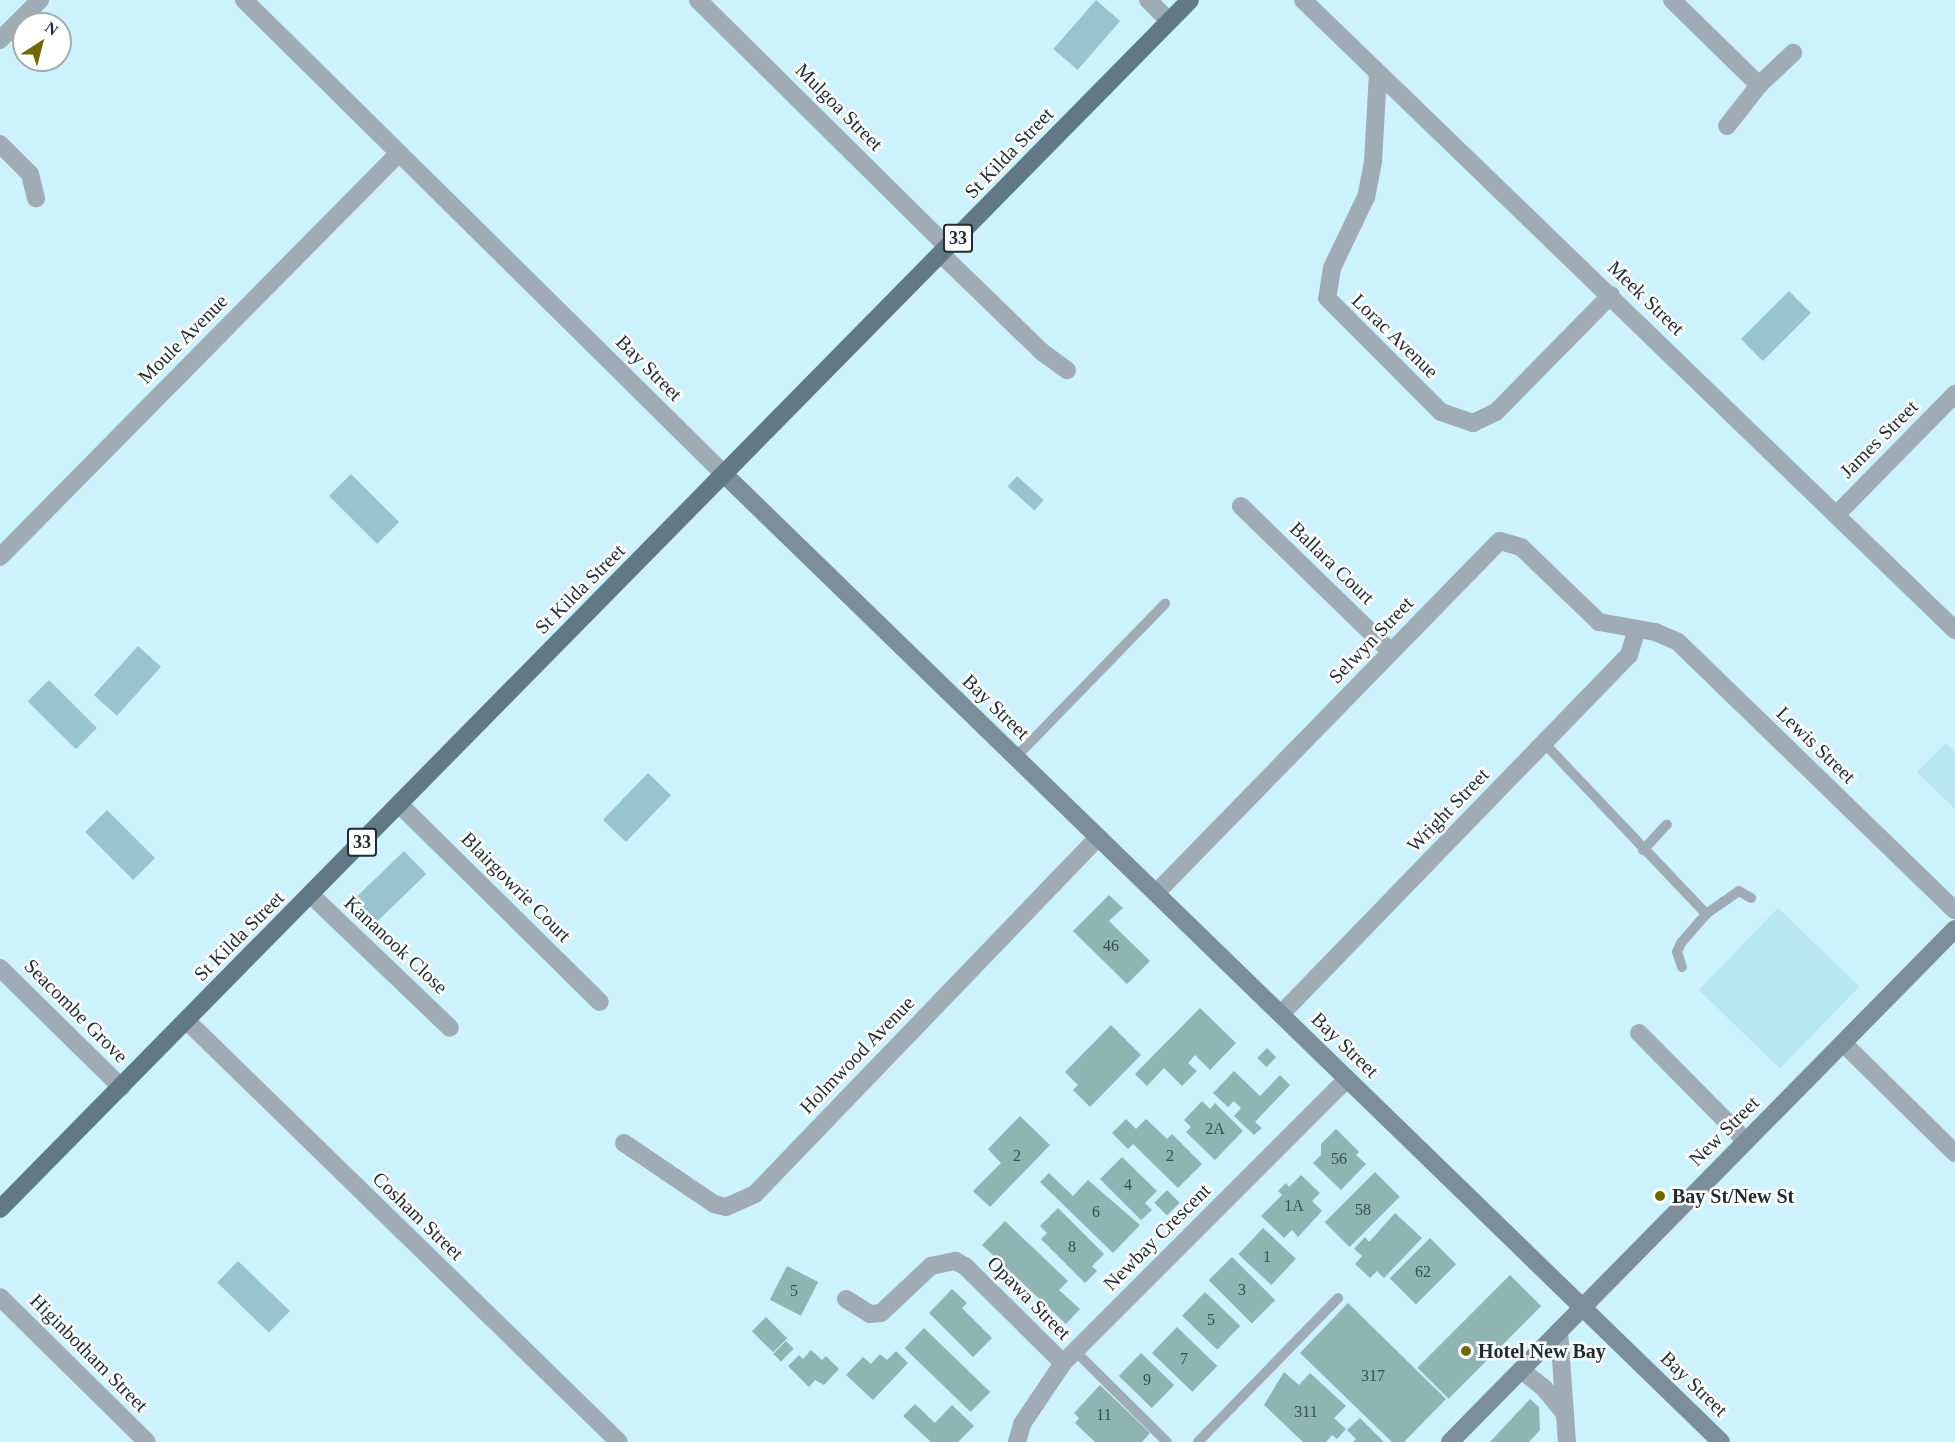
<!DOCTYPE html>
<style>
body{margin:0}
#map{position:relative;width:1955px;height:1442px;overflow:hidden;background:#ccf2fd;font-family:"Times New Roman",serif}
div>[style]{position:absolute}
[style*='--x']{left:calc(var(--x)*1px);top:calc(var(--y)*1px);width:calc(var(--w)*1px);rotate:calc(var(--a)*1deg)}
.built>*{inset:0;background:#b7e5f2;transform-origin:0 0}
.green>*{inset:0;background:#98c4d0;transform-origin:0 0}
.building>*{inset:0;background:#8eb5b3;transform-origin:0 0}
.lane>*{height:10px;margin:-5px;padding:0 5px;transform-origin:5px;border-radius:5px;background:#a0acb5}
.street>*{height:18px;margin:-9px;padding:0 9px;transform-origin:9px;border-radius:9px;background:#a0acb5}
.secondary>*{height:18px;margin:-9px;padding:0 9px;transform-origin:9px;border-radius:9px;background:#7b8e9a}
.primary>*{height:18px;margin:-9px;padding:0 9px;transform-origin:9px;border-radius:9px;background:#617887}
.dots>*{width:16px;height:16px;translate:-50% -50%;box-sizing:border-box;border:3px solid #fff;border-radius:50%}
span{translate:-50% -50%;white-space:nowrap;text-align:center;line-height:1.15;-webkit-text-stroke:5px #fff;paint-order:stroke}
.number-label{font-size:16px;color:#3a4f52}
.number-label span{-webkit-text-stroke-width:0}
.shield-label span{padding:2px 4px;background:#fff;border:2px solid;border-radius:4px;-webkit-text-stroke-width:0}
.shield-label{font-size:18px;color:#1e2d31;font-weight:700}
.street-label{font-size:20px;color:#1e2d31}
.poi-label{font-size:20px;color:#1e2d31;font-weight:700}
.left{translate:0 -50%;text-align:left}
.north{position:absolute;left:12px;top:12px;width:60px;height:60px;box-sizing:border-box;background:#fff;border:2px solid #a5abad;border-radius:50%;rotate:36deg;font-size:16px;font-weight:700;line-height:24px;text-align:center;color:#1e2d31}
.north::after{content:'';display:block;margin:auto;width:21px;height:27px;background:#716900;clip-path:polygon(50% 0,100% 100%,50% 72%,0 100%)}
</style>
<div id="map">
<div class="built">
<div style="clip-path:polygon(1946px 743px,1955px 752px,1955px 809px,1917px 772px)"></div>
<div style="left:1778px;top:908px;width:113px;height:114px;rotate:44deg"></div>
</div>
<div class="green">
<div style="left:1096px;top:0;width:32px;height:65px;rotate:41deg"></div>
<div style="left:1789px;top:291px;width:31px;height:68px;rotate:45deg"></div>
<div style="left:351px;top:474px;width:68px;height:31px;rotate:45deg"></div>
<div style="left:1017px;top:476px;width:36px;height:14px;rotate:42deg"></div>
<div style="left:138px;top:646px;width:31px;height:66px;rotate:42deg"></div>
<div style="left:49px;top:680px;width:68px;height:30px;rotate:45deg"></div>
<div style="left:648px;top:773px;width:32px;height:65px;rotate:44deg"></div>
<div style="left:107px;top:810px;width:68px;height:31px;rotate:45deg"></div>
<div style="left:404px;top:851px;width:32px;height:69px;rotate:46deg"></div>
<div style="left:238px;top:1261px;width:72px;height:30px;rotate:44deg"></div>
</div>
<div class="building">
<div style="clip-path:polygon(1109px 895px,1123px 908px,1109px 921px,1150px 961px,1127px 984px,1073px 931px)"></div>
<div style="clip-path:polygon(1200px 1008px,1236px 1043px,1210px 1070px,1195px 1055px,1188px 1063px,1197px 1071px,1182px 1086px,1164px 1068px,1147px 1086px,1135px 1074px)"></div>
<div style="clip-path:polygon(1111px 1025px,1141px 1055px,1090px 1107px,1073px 1090px,1078px 1085px,1065px 1072px)"></div>
<div style="left:1267px;top:1048px;width:13px;height:14px;rotate:45deg"></div>
<div style="clip-path:polygon(1234px 1071px,1260px 1096px,1280px 1075px,1290px 1085px,1255px 1122px,1262px 1128px,1254px 1135px,1234px 1116px,1241px 1108px,1234px 1101px,1228px 1107px,1213px 1093px)"></div>
<div style="clip-path:polygon(1202px 1101px,1210px 1109px,1215px 1103px,1243px 1131px,1215px 1160px,1186px 1132px,1191px 1127px,1184px 1120px)"></div>
<div style="clip-path:polygon(1020px 1116px,1050px 1145px,990px 1207px,973px 1191px,1001px 1163px,988px 1149px)"></div>
<div style="clip-path:polygon(1126px 1119px,1136px 1129px,1146px 1119px,1167px 1139px,1172px 1134px,1202px 1164px,1178px 1188px,1133px 1144px,1128px 1149px,1112px 1133px)"></div>
<div style="clip-path:polygon(1336px 1129px,1359px 1152px,1356px 1155px,1366px 1164px,1341px 1190px,1313px 1163px,1321px 1155px,1321px 1144px)"></div>
<div style="clip-path:polygon(1122px 1157px,1157px 1191px,1145px 1203px,1152px 1210px,1141px 1220px,1100px 1179px)"></div>
<div style="left:1375px;top:1172px;width:35px;height:71px;rotate:45deg"></div>
<div style="clip-path:polygon(1049px 1173px,1073px 1196px,1088px 1180px,1140px 1225px,1113px 1253px,1040px 1182px)"></div>
<div style="clip-path:polygon(1301px 1175px,1320px 1193px,1312px 1201px,1322px 1211px,1298px 1237px,1292px 1230px,1284px 1238px,1261px 1216px,1282px 1195px,1278px 1191px,1286px 1183px,1289px 1187px)"></div>
<div style="left:1167px;top:1190px;width:18px;height:18px;rotate:45deg"></div>
<div style="clip-path:polygon(1058px 1208px,1104px 1254px,1092px 1266px,1097px 1271px,1085px 1283px,1041px 1239px,1047px 1233px,1040px 1226px)"></div>
<div style="clip-path:polygon(1395px 1213px,1422px 1238px,1384px 1278px,1377px 1271px,1370px 1278px,1355px 1264px,1362px 1256px,1354px 1249px,1365px 1237px,1369px 1242px)"></div>
<div style="clip-path:polygon(1005px 1221px,1068px 1281px,1059px 1290px,1080px 1309px,1066px 1324px,982px 1245px)"></div>
<div style="left:1263px;top:1228px;width:45px;height:36px;rotate:43deg"></div>
<div style="left:1430px;top:1238px;width:37px;height:57px;rotate:45deg"></div>
<div style="left:1232px;top:1257px;width:61px;height:33px;rotate:45deg"></div>
<div style="left:787px;top:1266px;width:35px;height:38px;rotate:27deg"></div>
<div style="left:1510px;top:1275px;width:44px;height:131px;rotate:45deg"></div>
<div style="clip-path:polygon(952px 1289px,967px 1303px,962px 1308px,992px 1338px,973px 1357px,929px 1313px)"></div>
<div style="left:1205px;top:1292px;width:49px;height:33px;rotate:44deg"></div>
<div style="clip-path:polygon(1348px 1303px,1446px 1399px,1404px 1442px,1392px 1442px,1300px 1353px)"></div>
<div style="left:766px;top:1317px;width:30px;height:20px;rotate:45deg"></div>
<div style="left:1177px;top:1327px;width:56px;height:36px;rotate:44deg"></div>
<div style="left:924px;top:1328px;width:92px;height:28px;rotate:44deg"></div>
<div style="left:786px;top:1341px;width:11px;height:18px;rotate:45deg"></div>
<div style="clip-path:polygon(811px 1350px,822px 1360px,826px 1356px,839px 1369px,824px 1385px,815px 1380px,809px 1387px,788px 1366px,799px 1355px,803px 1359px)"></div>
<div style="clip-path:polygon(896px 1351px,908px 1363px,873px 1400px,846px 1375px,863px 1357px,871px 1364px,880px 1354px,887px 1360px)"></div>
<div style="left:1141px;top:1353px;width:46px;height:32px;rotate:44deg"></div>
<div style="clip-path:polygon(1284px 1372px,1299px 1385px,1310px 1373px,1346px 1406px,1334px 1418px,1346px 1429px,1337px 1439px,1332px 1435px,1326px 1442px,1303px 1442px,1264px 1405px)"></div>
<div style="clip-path:polygon(1100px 1385px,1150px 1433px,1142px 1442px,1095px 1442px,1075px 1423px,1079px 1418px,1074px 1413px)"></div>
<div style="clip-path:polygon(1530px 1399px,1539px 1407px,1540px 1430px,1529px 1442px,1490px 1442px)"></div>
<div style="clip-path:polygon(915px 1404px,935px 1423px,952px 1405px,974px 1426px,958px 1442px,931px 1442px,903px 1416px)"></div>
<div style="clip-path:polygon(1360px 1418px,1384px 1442px,1353px 1442px,1356px 1439px,1347px 1430px)"></div>
</div>
<div class="lane">
<div style="--x:1544;--y:743;--w:236;--a:46.5"></div>
<div style="--x:1016;--y:757;--w:214;--a:-45.8"></div>
<div style="--x:1643;--y:850;--w:35;--a:-47"></div>
<div style="--x:1682;--y:967;--w:16;--a:-108"></div>
<div style="--x:1677;--y:952;--w:10;--a:-66"></div>
<div style="--x:1681;--y:943;--w:38;--a:-49"></div>
<div style="--x:1706;--y:914;--w:40;--a:-34.9"></div>
<div style="--x:1739;--y:891;--w:14;--a:30"></div>
<div style="--x:1075;--y:1351;--w:129;--a:44.7"></div>
<div style="--x:1198;--y:1442;--w:201;--a:-45.8"></div>
</div>
<div class="street">
<div style="--x:244;--y:0;--w:676;--a:44.64"></div>
<div style="--x:698;--y:0;--w:351;--a:44.7"></div>
<div style="--x:1148;--y:0;--w:30;--a:45"></div>
<div style="--x:1303;--y:0;--w:907;--a:44.02"></div>
<div style="--x:1672;--y:0;--w:122;--a:44.3"></div>
<div style="--x:0;--y:40;--w:57;--a:-45"></div>
<div style="--x:1378;--y:73;--w:89;--a:93.2"></div>
<div style="--x:1373;--y:162;--w:36;--a:101"></div>
<div style="--x:1366;--y:197;--w:79;--a:115.6"></div>
<div style="--x:1332;--y:268;--w:30;--a:99"></div>
<div style="--x:1327;--y:298;--w:161;--a:45"></div>
<div style="--x:1441;--y:412;--w:34;--a:19"></div>
<div style="--x:1473;--y:423;--w:25;--a:-26"></div>
<div style="--x:1496;--y:412;--w:164;--a:-45.5"></div>
<div style="--x:1727;--y:126;--w:52;--a:-52"></div>
<div style="--x:1759;--y:85;--w:47;--a:-43.3"></div>
<div style="--x:0;--y:144;--w:42;--a:45"></div>
<div style="--x:30;--y:174;--w:25;--a:76"></div>
<div style="--x:941;--y:254;--w:141;--a:44.1"></div>
<div style="--x:1042;--y:352;--w:31;--a:36"></div>
<div style="--x:1241;--y:506;--w:209;--a:44.2"></div>
<div style="--x:1836;--y:515;--w:170;--a:-45.5"></div>
<div style="--x:0;--y:557;--w:568;--a:-45.36"></div>
<div style="--x:399;--y:804;--w:282;--a:44.6"></div>
<div style="--x:1156;--y:893;--w:492;--a:-45.7"></div>
<div style="--x:1500;--y:541;--w:22;--a:16"></div>
<div style="--x:1521;--y:547;--w:108;--a:43.9"></div>
<div style="--x:1599;--y:622;--w:57;--a:10.1"></div>
<div style="--x:1655;--y:632;--w:25;--a:23"></div>
<div style="--x:1678;--y:642;--w:385;--a:44.1"></div>
<div style="--x:311;--y:895;--w:192;--a:43.7"></div>
<div style="--x:0;--y:968;--w:170;--a:44.5"></div>
<div style="--x:1281;--y:1014;--w:500;--a:-45.9"></div>
<div style="--x:1629;--y:655;--w:27;--a:-73"></div>
<div style="--x:187;--y:1021;--w:603;--a:44.26"></div>
<div style="--x:1639;--y:1033;--w:152;--a:45.3"></div>
<div style="--x:1843;--y:1043;--w:157;--a:44.5"></div>
<div style="--x:624;--y:1143;--w:109;--a:34.1"></div>
<div style="--x:714;--y:1204;--w:12;--a:14"></div>
<div style="--x:726;--y:1207;--w:32;--a:-24"></div>
<div style="--x:755;--y:1194;--w:495;--a:-46.1"></div>
<div style="--x:0;--y:1297;--w:206;--a:44.6"></div>
<div style="--x:846;--y:1299;--w:28;--a:32"></div>
<div style="--x:870;--y:1314;--w:11;--a:-5"></div>
<div style="--x:881;--y:1313;--w:69;--a:-43.2"></div>
<div style="--x:931;--y:1266;--w:25;--a:-12"></div>
<div style="--x:955;--y:1261;--w:11;--a:27"></div>
<div style="--x:965;--y:1266;--w:138;--a:44.7"></div>
<div style="--x:1559;--y:1331;--w:111;--a:85.9"></div>
<div style="--x:1521;--y:1370;--w:29;--a:38"></div>
<div style="--x:1544;--y:1388;--w:33;--a:51"></div>
<div style="--x:1017;--y:1442;--w:19;--a:-74"></div>
<div style="--x:1022;--y:1424;--w:73;--a:-56.1"></div>
<div style="--x:1063;--y:1363;--w:402;--a:-45"></div>
</div>
<div class="secondary">
<div style="--x:725;--y:475;--w:1388;--a:44.15"></div>
<div style="--x:1450;--y:1442;--w:720;--a:-45.45"></div>
</div>
<div class="primary">
<div style="--x:0;--y:1209;--w:1696;--a:-45.45"></div>
</div>
<div class="dots">
<div style="left:1660px;top:1196px;background:#716900"></div>
<div style="left:1466px;top:1351px;background:#716900"></div>
</div>
<div class="number-label">
<span style="left:1111px;top:946px">46</span>
<span style="left:1215px;top:1129px">2A</span>
<span style="left:1017px;top:1156px">2</span>
<span style="left:1170px;top:1156px">2</span>
<span style="left:1339px;top:1159px">56</span>
<span style="left:1128px;top:1185px">4</span>
<span style="left:1294px;top:1206px">1A</span>
<span style="left:1363px;top:1210px">58</span>
<span style="left:1096px;top:1212px">6</span>
<span style="left:1072px;top:1247px">8</span>
<span style="left:1267px;top:1257px">1</span>
<span style="left:1423px;top:1272px">62</span>
<span style="left:1242px;top:1290px">3</span>
<span style="left:794px;top:1291px">5</span>
<span style="left:1211px;top:1320px">5</span>
<span style="left:1184px;top:1359px">7</span>
<span style="left:1373px;top:1376px">317</span>
<span style="left:1147px;top:1380px">9</span>
<span style="left:1306px;top:1412px">311</span>
<span style="left:1104px;top:1415px">11</span>
</div>
<div class="shield-label">
<span style="left:958px;top:238px">33</span>
<span style="left:362px;top:842px">33</span>
</div>
<div class="street-label">
<span style="left:839px;top:107px;rotate:45deg">Mulgoa Street</span>
<span style="left:1009px;top:153px;rotate:-46deg">St Kilda Street</span>
<span style="left:1646px;top:298px;rotate:44deg">Meek Street</span>
<span style="left:1395px;top:336px;rotate:44deg">Lorac Avenue</span>
<span style="left:183px;top:339px;rotate:-45deg">Moule Avenue</span>
<span style="left:649px;top:368px;rotate:45deg">Bay Street</span>
<span style="left:1879px;top:439px;rotate:-45deg">James Street</span>
<span style="left:1332px;top:563px;rotate:44deg">Ballara Court</span>
<span style="left:580px;top:589px;rotate:-45deg">St Kilda Street</span>
<span style="left:1371px;top:640px;rotate:-46deg">Selwyn Street</span>
<span style="left:996px;top:707px;rotate:44deg">Bay Street</span>
<span style="left:1816px;top:745px;rotate:44deg">Lewis Street</span>
<span style="left:1448px;top:810px;rotate:-46deg">Wright Street</span>
<span style="left:516px;top:887px;rotate:45deg">Blairgowrie Court</span>
<span style="left:239px;top:936px;rotate:-45deg">St Kilda Street</span>
<span style="left:396px;top:945px;rotate:43deg">Kananook Close</span>
<span style="left:76px;top:1011px;rotate:45deg">Seacombe Grove</span>
<span style="left:1345px;top:1045px;rotate:44deg">Bay Street</span>
<span style="left:857px;top:1055px;rotate:-46deg">Holmwood Avenue</span>
<span style="left:1724px;top:1131px;rotate:-45deg">New Street</span>
<span style="left:418px;top:1216px;rotate:44deg">Cosham Street</span>
<span style="left:1157px;top:1237px;rotate:-45deg">Newbay Crescent</span>
<span style="left:1029px;top:1298px;rotate:45deg">Opawa Street</span>
<span style="left:89px;top:1353px;rotate:45deg">Higinbotham Street</span>
<span style="left:1694px;top:1384px;rotate:44deg">Bay Street</span>
</div>
<div class="poi-label">
<span class="left" style="left:1672px;top:1196px">Bay St/New St</span>
<span class="left" style="left:1478px;top:1351px">Hotel New Bay</span>
</div>
<div class="north">N</div>
</div>
